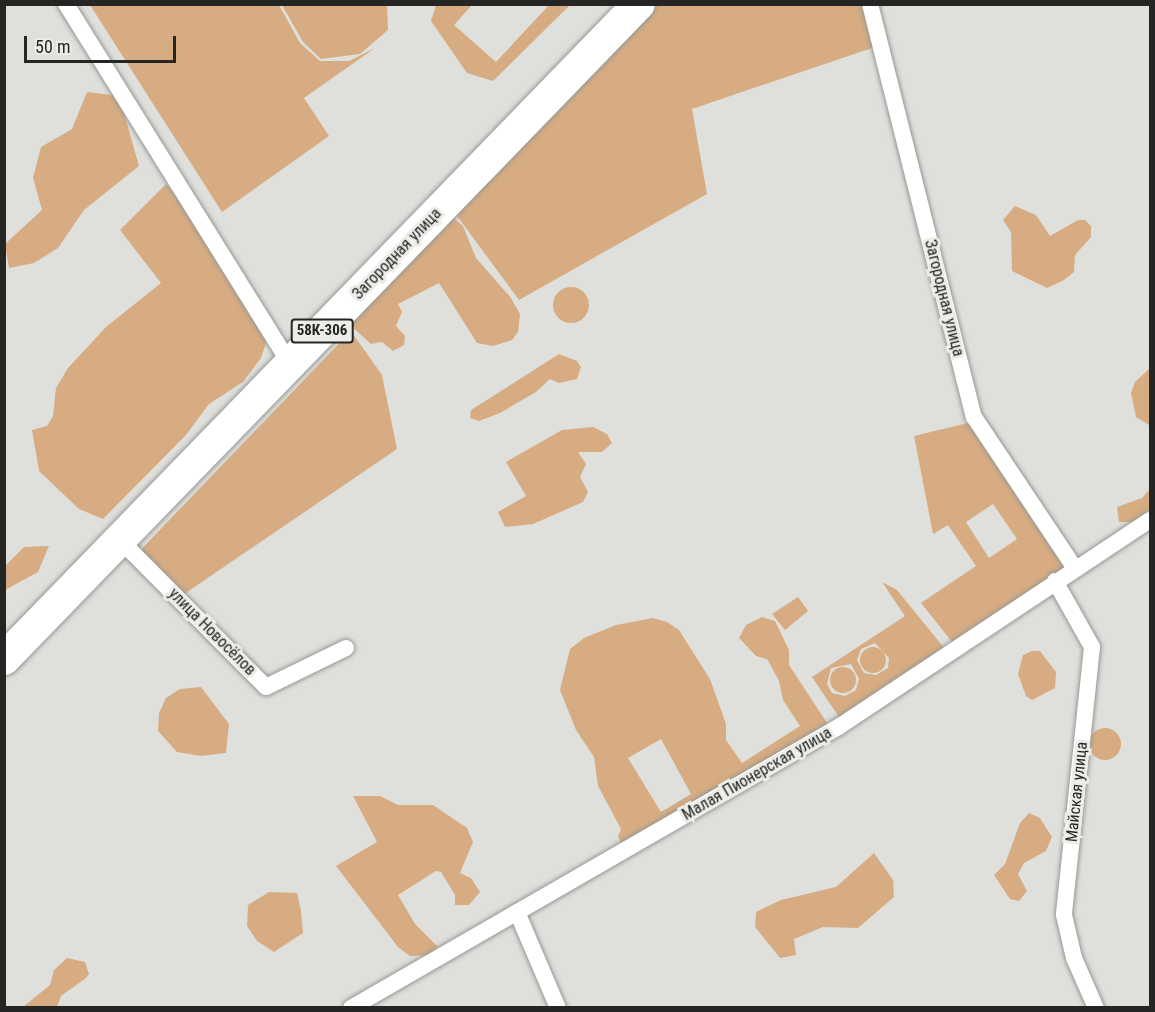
<!DOCTYPE html>
<meta charset="utf-8">
<style>
body{margin:0}
#map{position:relative;width:1155px;height:1012px;overflow:hidden;background:#dfe0dc;font-family:"Roboto Condensed",sans-serif}
div>[style]{position:absolute}
[style*='--x']{left:calc(var(--x)*1px);top:calc(var(--y)*1px);width:calc(var(--w)*1px);rotate:calc(var(--a)*1deg)}
.green>*{inset:0;background:#d7ac82}
.round{border-radius:50%}
.roads{filter:drop-shadow(0 0 2px #979894) drop-shadow(0 0 2px #979894)}
.street>*{height:16px;margin:-8px;padding:0 8px;transform-origin:8px;border-radius:8px;background:#fff}
.highway>*{height:32px;margin:-16px;padding:0 16px;transform-origin:16px;border-radius:16px;background:#fff}
span{translate:-50% -50%;white-space:nowrap;text-align:center;line-height:1.15;-webkit-text-stroke:6px #ecede9;paint-order:stroke}
.shield-label span{padding:2px 4px;background:#ecede9;border:2px solid;border-radius:4px;-webkit-text-stroke-width:0}
.shield-label{font-size:15px;color:#252624;font-weight:700}
.street-label{font-size:16px;color:#252624}
.frame{position:absolute;inset:0;border:6px solid #252624;pointer-events:none}
.scale{position:absolute;left:24px;top:36px;width:152px;height:27px;box-sizing:border-box;border:3px solid #252624;border-top:0;padding-left:8px;font-size:18px;line-height:21px;white-space:nowrap;color:#252624;-webkit-text-stroke:4px #ecede9;paint-order:stroke}
</style>
<div id="map">
<div class="green">
<div style="clip-path:polygon(90px 5px,279px 5px,300px 43px,320px 61px,349px 61px,375px 48px,304px 98px,329px 136px,222px 212px)"></div>
<div style="clip-path:polygon(282px 5px,387px 5px,388px 30px,360px 54px,321px 59px,303px 42px)"></div>
<div style="clip-path:polygon(436px 5px,472px 5px,454px 25px,496px 62px,549px 5px,570px 5px,493px 81px,467px 73px,431px 21px)"></div>
<div style="clip-path:polygon(643px 5px,865px 5px,875px 47px,692px 109px,707px 194px,519px 300px,449px 205px)"></div>
<div style="clip-path:polygon(87px 92px,112px 95px,124px 113px,139px 166px,84px 210px,58px 248px,34px 263px,9px 268px,5px 244px,42px 210px,33px 178px,41px 147px,72px 129px)"></div>
<div style="clip-path:polygon(166px 184px,208px 236px,268px 337px,261px 358px,243px 382px,209px 404px,186px 435px,103px 519px,79px 509px,39px 471px,32px 430px,47px 426px,53px 416px,56px 388px,68px 368px,106px 327px,161px 283px,120px 230px)"></div>
<div style="clip-path:polygon(1015px 206px,1036px 215px,1050px 236px,1078px 220px,1085px 220px,1091px 226px,1091px 237px,1075px 255px,1074px 272px,1064px 280px,1047px 288px,1012px 271px,1011px 232px,1003px 220px)"></div>
<div style="clip-path:polygon(451px 216px,463px 226px,476px 258px,511px 298px,520px 314px,518px 332px,512px 340px,493px 346px,477px 343px,439px 283px,398px 304px,402px 312px,396px 326px,405px 336px,404px 345px,393px 351px,382px 342px,371px 344px,349px 324px)"></div>
<div class="round" style="left:553px;top:287px;width:36px;height:36px"></div>
<div style="clip-path:polygon(351px 331px,382px 375px,397px 449px,174px 601px,129px 562px)"></div>
<div style="clip-path:polygon(559px 354px,577px 361px,581px 367px,577px 379px,559px 383px,550px 379px,536px 392px,500px 413px,479px 421px,470px 418px,471px 410px)"></div>
<div style="clip-path:polygon(1150px 368px,1150px 424px,1149px 425px,1136px 417px,1131px 393px,1135px 382px)"></div>
<div style="clip-path:polygon(evenodd,972px 422px,1068px 566px,953px 643px,921px 603px,976px 566px,948px 525px,933px 534px,914px 436px,972px 422px,993px 504px,1017px 539px,989px 558px,966px 522px,993px 504px)"></div>
<div style="clip-path:polygon(593px 427px,607px 434px,612px 443px,602px 452px,578px 452px,586px 464px,580px 477px,588px 492px,583px 502px,533px 524px,505px 527px,498px 512px,526px 496px,506px 462px,562px 430px)"></div>
<div style="clip-path:polygon(1150px 489px,1150px 510px,1132px 522px,1119px 522px,1117px 507px,1142px 498px)"></div>
<div style="clip-path:polygon(49px 546px,38px 572px,5px 590px,5px 566px,24px 547px)"></div>
<div style="clip-path:polygon(evenodd,882px 582px,897px 590px,945px 649px,841px 720px,812px 677px,905px 616px,882px 582px,875px 643px,889px 658px,888px 668px,876px 675px,864px 673px,857px 660px,861px 649px,875px 643px,882px 582px,851px 664px,859px 679px,856px 690px,845px 696px,832px 693px,827px 684px,831px 668px,851px 664px)"></div>
<div style="clip-path:polygon(798px 597px,808px 611px,785px 630px,772px 614px)"></div>
<div style="clip-path:polygon(evenodd,762px 617px,775px 621px,789px 650px,789px 665px,829px 726px,622px 845px,618px 836px,621px 829px,598px 786px,594px 757px,576px 730px,560px 690px,570px 649px,584px 638px,616px 625px,653px 618px,667px 622px,679px 630px,710px 679px,726px 724px,726px 740px,742px 763px,800px 726px,783px 700px,779px 681px,767px 659px,756px 656px,739px 638px,746px 625px,762px 617px,661px 739px,691px 794px,661px 812px,628px 758px,661px 739px)"></div>
<div class="round" style="left:860px;top:647px;width:26px;height:26px"></div>
<div style="clip-path:polygon(1032px 651px,1040px 651px,1056px 672px,1055px 688px,1032px 700px,1026px 696px,1018px 674px,1023px 655px)"></div>
<div class="round" style="left:830px;top:667px;width:26px;height:26px"></div>
<div style="clip-path:polygon(201px 687px,229px 724px,226px 753px,201px 756px,177px 752px,158px 731px,159px 713px,166px 698px,180px 689px)"></div>
<div class="round" style="left:1089px;top:728px;width:32px;height:32px"></div>
<div style="clip-path:polygon(353px 796px,380px 796px,398px 805px,433px 805px,467px 828px,473px 842px,460px 873px,471px 878px,480px 892px,469px 905px,455px 905px,455px 895px,441px 872px,436px 871px,398px 895px,415px 924px,438px 947px,429px 955px,410px 956px,398px 947px,336px 866px,377px 842px)"></div>
<div style="clip-path:polygon(1029px 813px,1040px 818px,1052px 837px,1046px 851px,1024px 863px,1018px 874px,1027px 891px,1019px 901px,1010px 899px,994px 875px,1005px 864px,1020px 823px)"></div>
<div style="clip-path:polygon(874px 853px,893px 880px,894px 897px,858px 928px,823px 927px,794px 939px,796px 955px,780px 958px,755px 927px,756px 912px,781px 900px,836px 887px)"></div>
<div style="clip-path:polygon(269px 892px,297px 893px,301px 911px,303px 933px,274px 952px,257px 941px,247px 926px,248px 905px)"></div>
<div style="clip-path:polygon(67px 958px,85px 962px,89px 974px,86px 978px,61px 996px,57px 1007px,23px 1007px,50px 985px,54px 970px)"></div>
</div>
<div class="roads">
<div class="street">
<div style="--x:66;--y:4;--w:424;--a:58.1"></div>
<div style="--x:870;--y:4;--w:426;--a:75.9"></div>
<div style="--x:974;--y:417;--w:180;--a:56.3"></div>
<div style="--x:120;--y:540;--w:207;--a:45.2"></div>
<div style="--x:266;--y:687;--w:89;--a:-26"></div>
<div style="--x:1055;--y:581;--w:76;--a:60.7"></div>
<div style="--x:1092;--y:647;--w:269;--a:96"></div>
<div style="--x:1064;--y:915;--w:44;--a:76.9"></div>
<div style="--x:1074;--y:958;--w:55;--a:66.3"></div>
<div style="--x:517;--y:912;--w:104;--a:66.9"></div>
<div style="--x:351;--y:1008;--w:564;--a:-29.97"></div>
<div style="--x:840;--y:726;--w:372;--a:-33.6"></div>
</div>
<div class="highway">
<div style="--x:4;--y:659;--w:912;--a:-45.89"></div>
</div>
</div>
<div class="shield-label">
<span style="left:322px;top:331px">58К-306</span>
</div>
<div class="street-label">
<span style="left:397px;top:254px;rotate:-46deg">Загородная улица</span>
<span style="left:944px;top:298px;rotate:76deg">Загородная улица</span>
<span style="left:212px;top:632px;rotate:45deg">улица Новосёлов</span>
<span style="left:757px;top:774px;rotate:-30deg">Малая Пионерская улица</span>
<span style="left:1077px;top:792px;rotate:-84deg">Майская улица</span>
</div>
<div class="frame"></div>
<div class="scale">50 m</div>
</div>
